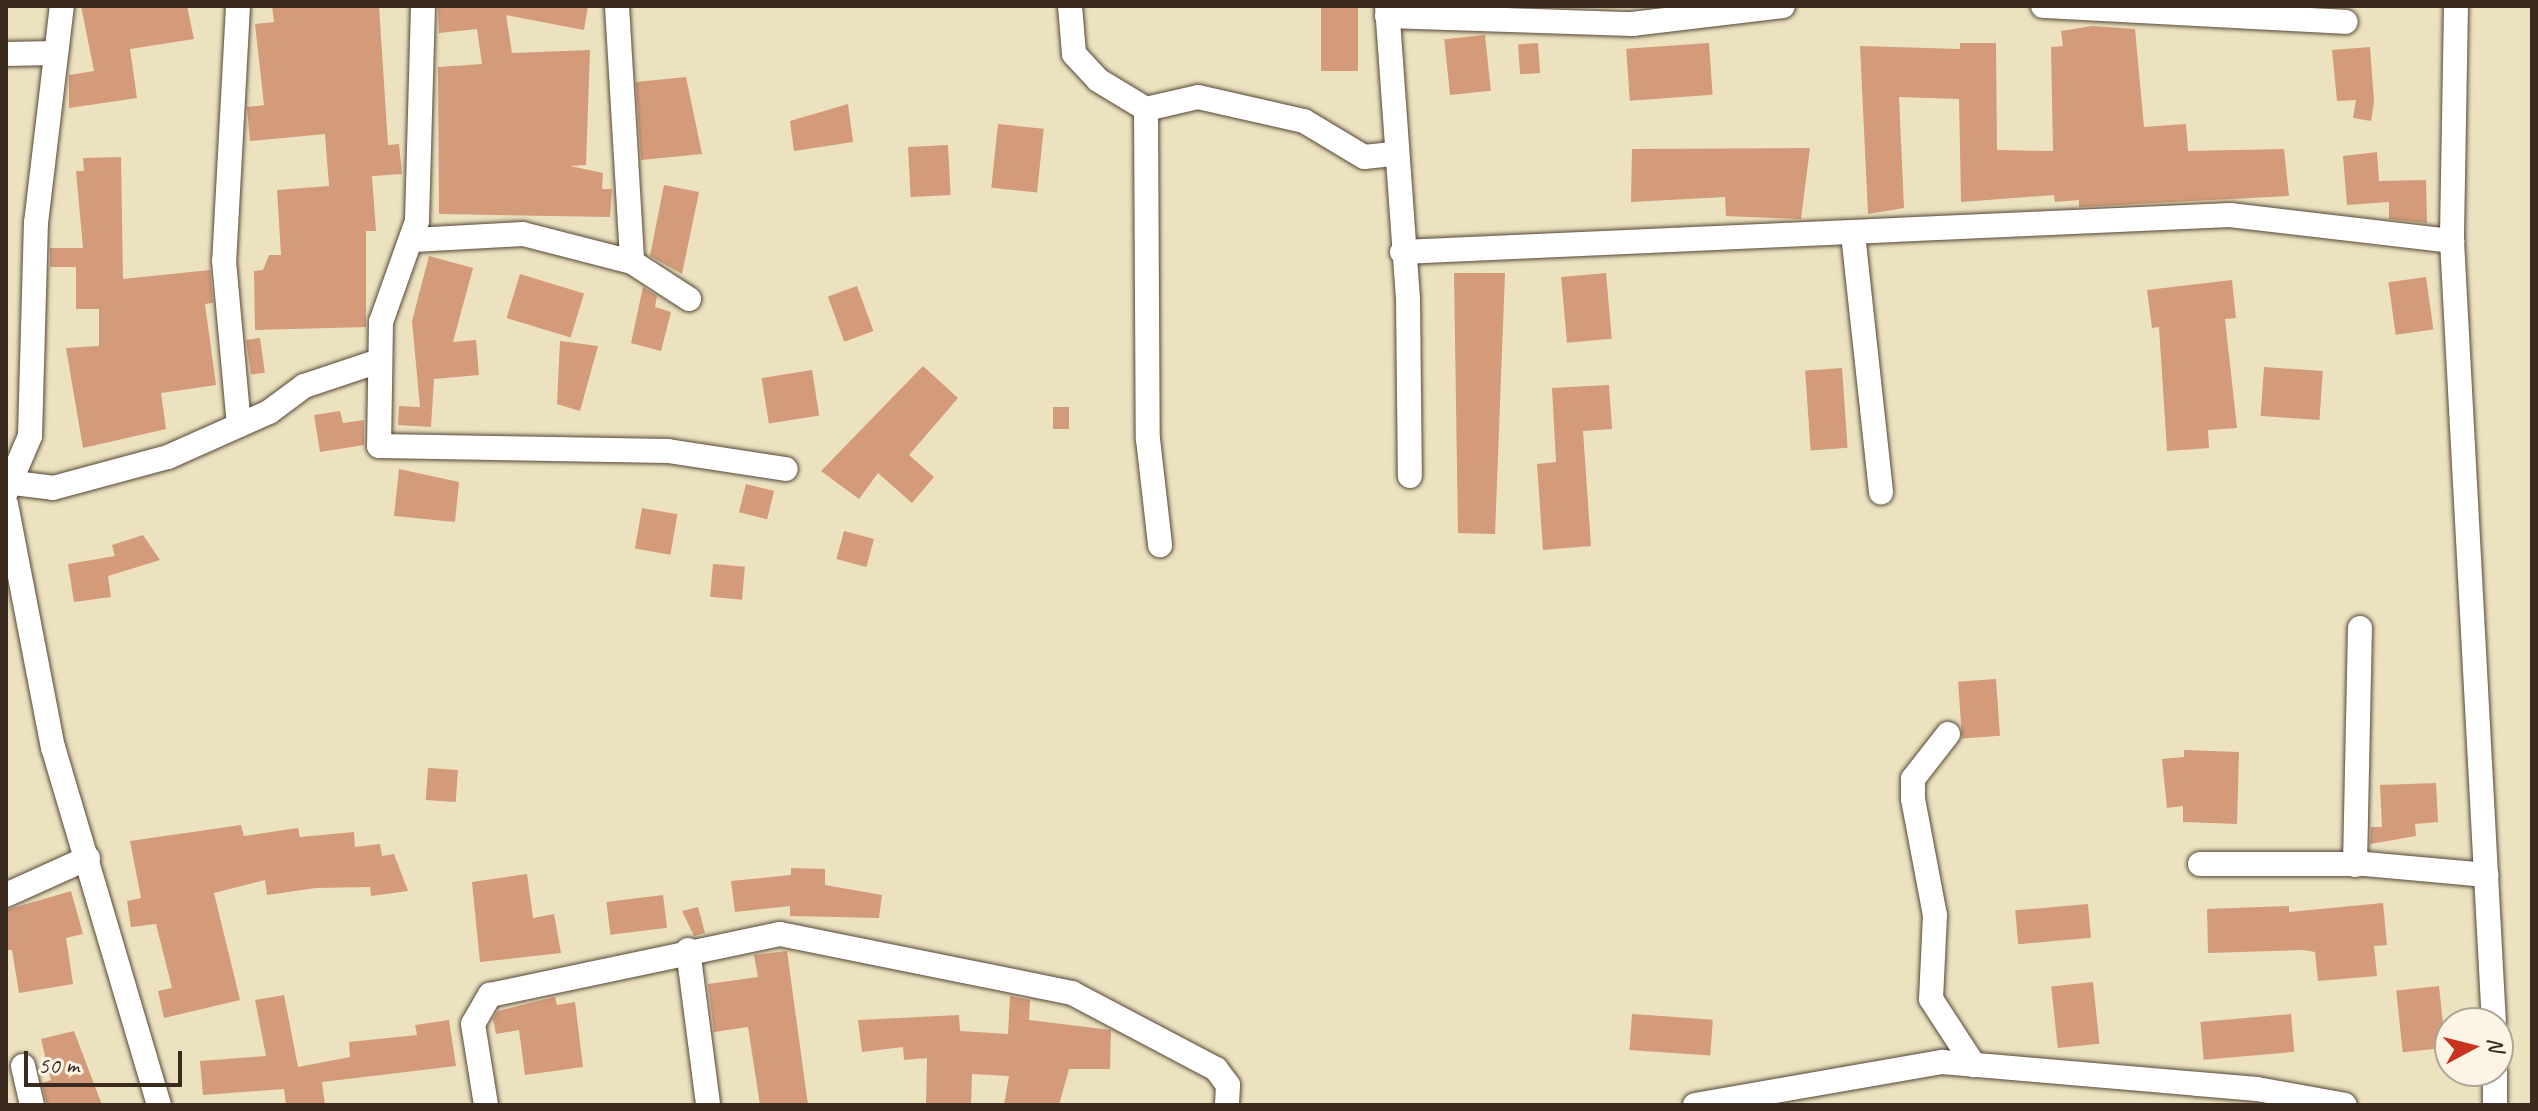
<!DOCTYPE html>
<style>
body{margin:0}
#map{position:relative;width:2538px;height:1111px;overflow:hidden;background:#ece2c0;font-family:Caveat,sans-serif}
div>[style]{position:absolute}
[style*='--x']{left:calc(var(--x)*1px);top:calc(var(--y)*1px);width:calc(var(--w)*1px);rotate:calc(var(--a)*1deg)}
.building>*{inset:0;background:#d39b79;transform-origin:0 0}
.roads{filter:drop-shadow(0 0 2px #564636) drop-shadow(0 0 2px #564636)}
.minor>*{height:24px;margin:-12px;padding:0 12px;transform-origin:12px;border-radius:12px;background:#fff}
span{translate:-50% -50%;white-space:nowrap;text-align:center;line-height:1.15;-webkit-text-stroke:7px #fcf5e5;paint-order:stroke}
.frame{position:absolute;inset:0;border:8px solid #3b2a1e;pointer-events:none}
.north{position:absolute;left:2434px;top:1007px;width:80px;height:80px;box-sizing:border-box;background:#fcf5e5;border:2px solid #afa495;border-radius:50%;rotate:83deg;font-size:22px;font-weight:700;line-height:32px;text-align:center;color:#3b2a1e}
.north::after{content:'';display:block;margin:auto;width:28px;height:36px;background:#c8321e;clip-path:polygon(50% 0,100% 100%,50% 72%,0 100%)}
.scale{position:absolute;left:24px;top:1051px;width:158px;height:36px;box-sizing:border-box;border:4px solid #3b2a1e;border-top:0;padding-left:10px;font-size:24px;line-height:28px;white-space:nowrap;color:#3b2a1e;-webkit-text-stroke:6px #fcf5e5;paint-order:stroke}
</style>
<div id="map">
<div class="building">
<div style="clip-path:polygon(81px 6px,187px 6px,194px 39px,130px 49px,137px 98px,69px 108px,69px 75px,94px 71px)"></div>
<div style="clip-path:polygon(272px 6px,379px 6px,388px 145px,399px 144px,402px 174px,372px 176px,376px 231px,366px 231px,366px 327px,255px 330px,254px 271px,263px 270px,269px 255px,281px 255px,277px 190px,329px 186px,325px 134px,250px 141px,247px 107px,264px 105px,255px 24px,274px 22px)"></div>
<div style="clip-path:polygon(438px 6px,588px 6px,584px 30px,506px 15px,512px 53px,590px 50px,586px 165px,570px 166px,603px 173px,602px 189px,612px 189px,610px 217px,439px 214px,438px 67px,482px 64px,477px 29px,439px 33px)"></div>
<div style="left:1321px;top:6px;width:37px;height:65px"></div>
<div style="clip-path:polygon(2092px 26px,2135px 29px,2144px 127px,2186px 124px,2188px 151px,2284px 149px,2289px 196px,2079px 207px,2079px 200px,2055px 202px,2054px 195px,1961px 202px,1959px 99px,1899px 97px,1904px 208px,1868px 214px,1860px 46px,1960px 49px,1960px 43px,1996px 43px,1997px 150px,2053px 151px,2051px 47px,2063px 46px,2061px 31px)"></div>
<div style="left:1485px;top:35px;width:56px;height:41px;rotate:84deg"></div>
<div style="left:1538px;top:43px;width:30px;height:20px;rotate:86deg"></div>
<div style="left:1709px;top:43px;width:52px;height:83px;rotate:86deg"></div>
<div style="clip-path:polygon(2370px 47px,2374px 102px,2371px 121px,2353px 118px,2356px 100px,2337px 101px,2332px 50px)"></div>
<div style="clip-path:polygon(686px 77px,702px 154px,641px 160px,636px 82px)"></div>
<div style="clip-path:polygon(848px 104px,853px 142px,794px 151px,790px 121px)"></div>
<div style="left:998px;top:124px;width:46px;height:64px;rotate:6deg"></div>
<div style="left:948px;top:145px;width:50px;height:40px;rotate:87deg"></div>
<div style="clip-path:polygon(1810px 148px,1801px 219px,1726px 216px,1725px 197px,1631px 202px,1632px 149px)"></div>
<div style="clip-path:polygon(2377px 152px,2379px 181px,2426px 180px,2427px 223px,2389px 219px,2389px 202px,2347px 205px,2343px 156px)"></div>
<div style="clip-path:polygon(121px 157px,123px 279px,210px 270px,213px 303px,205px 304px,216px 385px,161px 393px,166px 429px,83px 448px,66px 348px,99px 346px,99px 309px,76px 309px,76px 267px,50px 267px,50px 248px,83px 248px,76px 171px,84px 171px,83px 158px)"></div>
<div style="clip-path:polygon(664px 185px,699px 192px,682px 274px,650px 256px)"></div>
<div style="clip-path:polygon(429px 256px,473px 268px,453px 342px,476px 340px,479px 375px,434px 379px,431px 427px,398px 425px,399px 406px,420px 407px,412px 321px)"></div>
<div style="clip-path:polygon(1454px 273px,1505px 273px,1495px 534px,1458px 533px)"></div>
<div style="left:1606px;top:273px;width:66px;height:45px;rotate:85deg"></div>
<div style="left:520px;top:274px;width:67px;height:46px;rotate:17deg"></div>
<div style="left:2426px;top:277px;width:53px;height:38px;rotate:82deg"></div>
<div style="clip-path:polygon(2232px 280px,2236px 318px,2225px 319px,2237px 428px,2208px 430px,2209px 448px,2167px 451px,2159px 327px,2152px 328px,2147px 290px)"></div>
<div style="left:857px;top:286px;width:48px;height:31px;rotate:70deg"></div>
<div style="clip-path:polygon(643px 287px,657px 296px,655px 307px,671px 312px,661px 351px,631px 343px)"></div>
<div style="left:260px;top:338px;width:35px;height:14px;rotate:82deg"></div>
<div style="clip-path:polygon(560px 341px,598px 346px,580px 411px,557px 404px)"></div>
<div style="clip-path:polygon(923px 366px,958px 398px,909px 455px,934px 477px,912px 503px,878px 473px,859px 499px,821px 471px)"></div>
<div style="left:2264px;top:367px;width:59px;height:49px;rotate:4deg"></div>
<div style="left:1842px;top:368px;width:80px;height:37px;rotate:86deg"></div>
<div style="left:812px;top:370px;width:46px;height:51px;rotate:81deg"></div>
<div style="clip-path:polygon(1609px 385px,1612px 429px,1583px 431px,1591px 546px,1543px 550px,1537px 464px,1556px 462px,1552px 388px)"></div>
<div style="left:1053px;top:407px;width:16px;height:22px"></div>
<div style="clip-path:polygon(340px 411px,343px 423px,364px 420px,364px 445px,320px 452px,314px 415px)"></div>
<div style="clip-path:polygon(399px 469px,459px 482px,455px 522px,394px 516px)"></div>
<div style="left:746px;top:484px;width:29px;height:29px;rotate:14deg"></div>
<div style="left:642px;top:508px;width:36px;height:41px;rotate:10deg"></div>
<div style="left:844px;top:531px;width:31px;height:29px;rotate:15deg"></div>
<div style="clip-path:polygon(143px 535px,160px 560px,108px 576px,111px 597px,74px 602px,68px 564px,115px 556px,112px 545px)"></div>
<div style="left:713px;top:564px;width:32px;height:33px;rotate:5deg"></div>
<div style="left:1996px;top:679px;width:57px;height:38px;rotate:86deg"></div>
<div style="clip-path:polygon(2184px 750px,2239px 752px,2237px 824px,2183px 822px,2183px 806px,2167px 808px,2162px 759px,2184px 757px)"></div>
<div style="left:428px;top:768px;width:30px;height:32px;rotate:4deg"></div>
<div style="clip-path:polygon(2436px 783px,2438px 822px,2415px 824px,2416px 836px,2370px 844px,2371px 827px,2382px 827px,2380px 785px)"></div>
<div style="clip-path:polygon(241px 825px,244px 836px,298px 828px,300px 837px,354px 832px,355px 847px,380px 844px,382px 856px,394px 854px,408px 891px,371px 896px,370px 887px,316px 888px,267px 895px,265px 880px,214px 893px,240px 1000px,164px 1018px,158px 991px,172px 988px,156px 924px,131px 927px,127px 901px,141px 898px,130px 841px)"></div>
<div style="clip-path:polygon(791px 868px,825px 869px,825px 885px,882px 895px,879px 918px,790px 916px,790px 906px,735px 912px,731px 881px,791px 875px)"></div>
<div style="clip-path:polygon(527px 874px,533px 918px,554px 914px,561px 953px,480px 962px,472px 882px)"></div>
<div style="clip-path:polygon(71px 891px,83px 934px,66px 938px,73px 984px,19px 993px,12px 950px,6px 950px,6px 910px)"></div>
<div style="left:663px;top:895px;width:33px;height:57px;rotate:83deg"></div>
<div style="clip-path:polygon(2383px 903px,2387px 945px,2374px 946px,2377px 976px,2318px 981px,2315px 952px,2303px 950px,2208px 953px,2207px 909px,2289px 906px,2289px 912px)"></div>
<div style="left:2088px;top:904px;width:34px;height:73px;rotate:85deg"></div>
<div style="clip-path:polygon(698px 907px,705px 933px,694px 936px,682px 911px)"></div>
<div style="clip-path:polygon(787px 951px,808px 1105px,760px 1105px,748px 1027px,714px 1032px,708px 984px,758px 977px,754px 955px)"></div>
<div style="left:2093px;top:982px;width:62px;height:42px;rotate:84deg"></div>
<div style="left:2439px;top:986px;width:62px;height:43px;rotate:84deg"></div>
<div style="clip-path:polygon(284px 995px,298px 1067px,350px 1057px,349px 1042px,417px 1035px,415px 1025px,449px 1020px,456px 1066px,322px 1082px,325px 1105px,286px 1105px,284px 1089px,203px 1095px,200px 1061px,266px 1056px,255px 1000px)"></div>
<div style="clip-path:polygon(1010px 996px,1030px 1000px,1029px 1020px,1111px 1030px,1110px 1069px,1069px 1069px,1059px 1105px,1004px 1105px,1009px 1076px,972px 1074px,971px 1105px,926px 1105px,927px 1058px,904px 1060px,903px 1047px,862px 1052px,858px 1020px,959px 1015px,960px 1031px,1008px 1034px)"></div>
<div style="clip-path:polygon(555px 997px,557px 1005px,575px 1002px,583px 1067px,525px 1075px,519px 1030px,496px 1034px,493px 1019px,498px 1011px)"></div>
<div style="left:1632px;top:1014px;width:81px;height:36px;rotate:4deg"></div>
<div style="left:2291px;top:1014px;width:38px;height:91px;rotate:85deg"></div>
<div style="clip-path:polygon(74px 1031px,102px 1105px,47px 1105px,42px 1083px,51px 1080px,41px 1039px)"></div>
</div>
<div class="roads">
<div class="minor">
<div style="--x:238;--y:6;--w:255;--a:93.1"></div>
<div style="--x:224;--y:261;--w:165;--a:84.8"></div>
<div style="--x:423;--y:6;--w:215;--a:91.6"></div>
<div style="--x:417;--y:221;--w:107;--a:109.6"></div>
<div style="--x:381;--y:322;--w:124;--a:90.9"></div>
<div style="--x:379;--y:446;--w:289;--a:1"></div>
<div style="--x:668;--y:451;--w:119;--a:8.7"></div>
<div style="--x:617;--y:6;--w:256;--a:86.6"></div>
<div style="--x:1070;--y:6;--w:48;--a:85.2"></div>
<div style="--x:1074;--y:54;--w:35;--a:47"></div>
<div style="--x:1098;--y:80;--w:56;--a:31.1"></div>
<div style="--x:1146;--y:109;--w:53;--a:-13"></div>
<div style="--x:1198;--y:97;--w:109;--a:12.8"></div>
<div style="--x:1304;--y:121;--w:70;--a:31"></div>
<div style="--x:1364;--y:157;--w:29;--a:-6"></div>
<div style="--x:1387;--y:6;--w:293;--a:85.9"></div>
<div style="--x:1408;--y:298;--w:178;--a:89.4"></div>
<div style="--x:2043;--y:6;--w:303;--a:3"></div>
<div style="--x:2456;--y:6;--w:235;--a:91"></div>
<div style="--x:2452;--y:241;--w:783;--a:86.93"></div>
<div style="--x:1387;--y:16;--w:245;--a:1.9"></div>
<div style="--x:1632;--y:24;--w:152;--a:-6.8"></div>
<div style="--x:6;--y:54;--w:49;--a:-1.2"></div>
<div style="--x:1146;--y:109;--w:330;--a:89.7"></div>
<div style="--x:1148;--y:439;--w:107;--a:83.5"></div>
<div style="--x:1853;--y:234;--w:260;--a:83.8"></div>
<div style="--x:413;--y:240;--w:110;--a:-3.1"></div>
<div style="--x:523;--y:234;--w:113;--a:14.4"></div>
<div style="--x:632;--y:262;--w:68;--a:33"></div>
<div style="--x:1402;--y:252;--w:829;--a:-2.56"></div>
<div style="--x:2230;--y:215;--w:224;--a:6.7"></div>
<div style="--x:14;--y:483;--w:39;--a:7"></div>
<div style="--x:53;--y:488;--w:119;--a:-15.1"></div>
<div style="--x:168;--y:457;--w:111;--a:-24"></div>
<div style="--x:269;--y:412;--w:44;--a:-36.6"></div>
<div style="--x:304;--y:386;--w:76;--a:-18.4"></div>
<div style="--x:6;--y:492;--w:61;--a:-66.8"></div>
<div style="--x:30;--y:436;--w:213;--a:-88.4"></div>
<div style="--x:36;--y:223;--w:219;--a:-83.2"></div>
<div style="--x:6;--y:504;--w:248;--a:79.1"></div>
<div style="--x:53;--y:747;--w:373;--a:73.5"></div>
<div style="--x:1948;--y:734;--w:57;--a:127.9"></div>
<div style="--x:1913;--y:779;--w:20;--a:90"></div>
<div style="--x:1913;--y:799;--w:118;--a:79.3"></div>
<div style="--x:1935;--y:915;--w:84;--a:92.7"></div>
<div style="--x:1931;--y:999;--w:79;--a:56.9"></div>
<div style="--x:2200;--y:864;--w:165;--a:0"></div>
<div style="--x:2365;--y:864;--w:122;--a:5.2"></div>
<div style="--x:2355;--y:865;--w:237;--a:-88.8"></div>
<div style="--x:6;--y:895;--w:90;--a:-24.3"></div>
<div style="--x:688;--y:950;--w:156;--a:82.6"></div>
<div style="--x:23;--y:1066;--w:40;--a:77"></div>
<div style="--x:2495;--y:1071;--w:34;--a:90"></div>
<div style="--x:486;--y:1105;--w:82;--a:-99.1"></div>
<div style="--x:473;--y:1024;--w:34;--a:-60"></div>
<div style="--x:490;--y:995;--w:296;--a:-11.9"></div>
<div style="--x:780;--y:934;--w:298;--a:11.4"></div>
<div style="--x:1072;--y:993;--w:163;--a:27.8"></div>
<div style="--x:1216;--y:1069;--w:20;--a:53"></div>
<div style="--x:1228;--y:1085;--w:20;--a:93"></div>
<div style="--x:1695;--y:1105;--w:251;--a:-9.9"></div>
<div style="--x:1942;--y:1062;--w:316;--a:4.9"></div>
<div style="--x:2257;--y:1089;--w:89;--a:10.3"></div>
</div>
</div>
<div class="frame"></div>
<div class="north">N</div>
<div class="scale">50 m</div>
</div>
